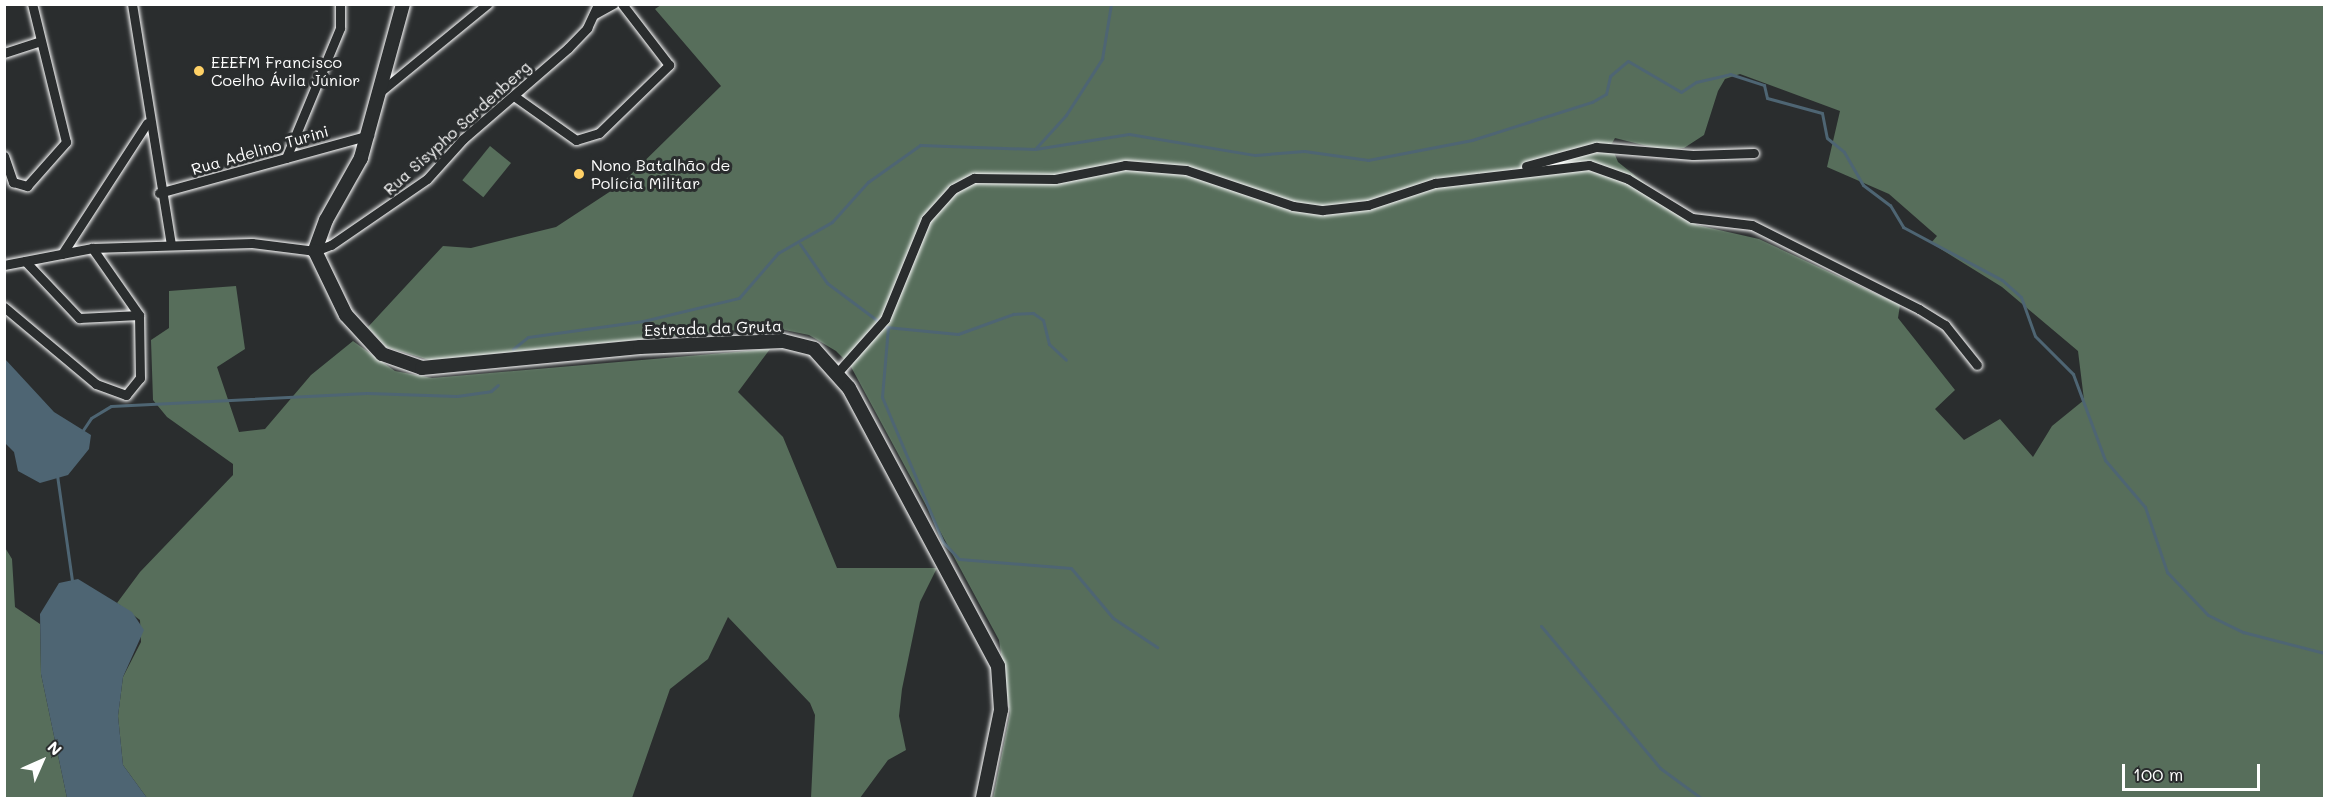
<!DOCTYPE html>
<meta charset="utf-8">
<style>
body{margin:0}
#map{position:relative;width:2329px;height:803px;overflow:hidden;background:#2a2d2e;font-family:Mali,sans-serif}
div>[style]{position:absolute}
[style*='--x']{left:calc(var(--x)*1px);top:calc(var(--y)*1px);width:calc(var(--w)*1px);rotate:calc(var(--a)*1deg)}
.green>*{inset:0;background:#576e5b;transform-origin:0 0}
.water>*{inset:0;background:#4e6573}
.stream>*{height:3px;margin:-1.5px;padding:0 1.5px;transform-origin:1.5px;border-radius:1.5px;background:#4e6573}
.roads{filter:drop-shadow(0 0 2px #fff) drop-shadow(0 0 2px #fff)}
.street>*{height:9px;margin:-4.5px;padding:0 4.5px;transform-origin:4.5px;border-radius:4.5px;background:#2a2d2e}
.secondary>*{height:14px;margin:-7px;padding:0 7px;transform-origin:7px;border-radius:7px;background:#2a2d2e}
.dots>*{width:16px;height:16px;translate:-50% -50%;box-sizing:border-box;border:3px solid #2a2d2e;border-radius:50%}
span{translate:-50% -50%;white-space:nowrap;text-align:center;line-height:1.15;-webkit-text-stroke:6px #2a2d2e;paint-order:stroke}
.poi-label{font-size:16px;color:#fff}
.left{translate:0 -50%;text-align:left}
.street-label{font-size:16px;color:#fff}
.frame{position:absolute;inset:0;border:6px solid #fff;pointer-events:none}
.north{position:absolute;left:12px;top:731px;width:60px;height:60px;-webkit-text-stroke:4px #2a2d2e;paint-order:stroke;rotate:45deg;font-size:16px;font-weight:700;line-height:24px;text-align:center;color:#fff}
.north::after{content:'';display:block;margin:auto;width:21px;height:27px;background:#fff;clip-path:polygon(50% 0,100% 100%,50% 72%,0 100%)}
.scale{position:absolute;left:2122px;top:764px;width:138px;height:27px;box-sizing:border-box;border:3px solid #fff;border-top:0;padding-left:8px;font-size:18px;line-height:21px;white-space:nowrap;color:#fff;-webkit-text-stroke:4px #2a2d2e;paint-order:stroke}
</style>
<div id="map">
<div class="green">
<div style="clip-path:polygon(evenodd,661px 5px,2324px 5px,2324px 798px,993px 798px,1010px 713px,999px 640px,850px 365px,836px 351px,809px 335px,770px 327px,429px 360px,386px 347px,368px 327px,443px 246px,471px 248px,556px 227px,620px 185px,721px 86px,655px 9px,661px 5px,1740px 74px,1840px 111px,1827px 167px,1889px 194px,1937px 236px,1931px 243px,2002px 287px,2078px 351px,2084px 400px,2052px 426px,2033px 457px,2000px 419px,1964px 440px,1935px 409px,1955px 390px,1898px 318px,1900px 305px,1759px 239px,1697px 225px,1618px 162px,1611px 145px,1615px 138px,1663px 150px,1684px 148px,1704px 135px,1718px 91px,1725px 79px,1740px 74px)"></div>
<div style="left:490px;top:146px;width:27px;height:44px;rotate:39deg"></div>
<div style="clip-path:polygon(236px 286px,245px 349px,217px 367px,239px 432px,265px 429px,311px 375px,353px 341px,395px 371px,432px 378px,770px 349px,738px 392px,783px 437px,837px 568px,937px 568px,920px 602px,902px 689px,899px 716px,906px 750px,888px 760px,860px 798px,811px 798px,815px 715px,810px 703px,728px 617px,708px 659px,670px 689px,632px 798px,147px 798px,123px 765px,118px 716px,123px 677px,141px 642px,140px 620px,117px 603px,140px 572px,233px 475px,233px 464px,167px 417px,153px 400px,151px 340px,169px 328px,169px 291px)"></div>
<div style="clip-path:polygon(4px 546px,12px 559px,15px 607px,40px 624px,41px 674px,67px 798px,5px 798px)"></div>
</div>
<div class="water">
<div style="clip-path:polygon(5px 359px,54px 412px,91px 435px,89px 449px,68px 475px,40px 483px,18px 471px,14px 452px,5px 443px)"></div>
<div style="clip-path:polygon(78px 579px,132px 612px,144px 630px,123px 677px,118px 716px,123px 765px,147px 798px,67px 798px,41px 674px,40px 614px,59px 583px)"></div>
</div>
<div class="stream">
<div style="--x:1036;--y:148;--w:45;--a:-47.7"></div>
<div style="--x:1066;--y:115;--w:67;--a:-57.3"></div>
<div style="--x:1102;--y:59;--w:56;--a:-80.7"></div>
<div style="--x:800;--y:244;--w:47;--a:55.3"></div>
<div style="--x:827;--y:283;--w:64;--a:36.7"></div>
<div style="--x:886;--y:327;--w:72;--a:5.6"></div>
<div style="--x:958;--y:334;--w:59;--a:-20"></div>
<div style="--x:1013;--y:314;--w:20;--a:-3"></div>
<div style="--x:1033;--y:313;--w:12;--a:35"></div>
<div style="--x:1043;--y:320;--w:25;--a:76"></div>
<div style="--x:1049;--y:344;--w:23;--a:43"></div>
<div style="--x:888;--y:327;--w:70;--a:94.9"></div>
<div style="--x:882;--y:397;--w:157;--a:67.2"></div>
<div style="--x:943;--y:542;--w:23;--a:47"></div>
<div style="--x:959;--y:559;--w:112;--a:4.6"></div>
<div style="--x:1071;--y:568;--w:65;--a:50"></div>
<div style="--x:1113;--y:618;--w:53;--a:33.4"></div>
<div style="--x:513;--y:349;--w:19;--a:-39"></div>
<div style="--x:528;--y:337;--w:116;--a:-7.9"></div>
<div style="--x:643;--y:321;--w:99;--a:-13.5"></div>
<div style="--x:739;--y:298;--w:60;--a:-49.1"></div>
<div style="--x:778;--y:253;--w:62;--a:-29.9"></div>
<div style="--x:832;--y:222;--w:54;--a:-48"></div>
<div style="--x:868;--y:182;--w:64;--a:-35.4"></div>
<div style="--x:920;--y:145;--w:115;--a:2"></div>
<div style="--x:1035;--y:149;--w:95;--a:-9.1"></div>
<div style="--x:1129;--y:134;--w:128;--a:9.5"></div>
<div style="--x:1255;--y:155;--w:49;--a:-4.7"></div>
<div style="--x:1304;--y:151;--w:65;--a:8"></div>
<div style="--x:1368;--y:160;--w:106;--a:-10.9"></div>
<div style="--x:1472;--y:140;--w:126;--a:-17.6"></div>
<div style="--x:1592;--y:102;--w:16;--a:-30"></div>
<div style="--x:1606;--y:94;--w:18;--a:-77"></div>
<div style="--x:1610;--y:76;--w:23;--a:-40"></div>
<div style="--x:1628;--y:61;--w:61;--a:30.3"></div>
<div style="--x:1681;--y:92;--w:18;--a:-34"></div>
<div style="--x:1696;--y:82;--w:35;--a:-13"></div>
<div style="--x:1730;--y:74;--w:36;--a:18"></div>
<div style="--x:1764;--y:85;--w:13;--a:77"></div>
<div style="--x:1767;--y:98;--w:57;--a:15.3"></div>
<div style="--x:1822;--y:113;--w:25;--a:79"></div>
<div style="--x:1827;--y:138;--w:22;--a:39"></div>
<div style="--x:1844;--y:152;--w:38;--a:60"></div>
<div style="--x:1863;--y:185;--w:34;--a:37"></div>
<div style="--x:1890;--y:205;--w:26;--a:59"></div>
<div style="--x:1903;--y:227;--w:112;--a:28.2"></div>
<div style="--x:2002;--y:280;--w:25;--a:42"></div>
<div style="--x:2021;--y:297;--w:41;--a:70.3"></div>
<div style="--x:2035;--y:336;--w:54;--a:45"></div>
<div style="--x:2073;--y:374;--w:92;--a:69.6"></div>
<div style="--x:2105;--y:460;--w:62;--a:49.6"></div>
<div style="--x:2145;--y:507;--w:69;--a:71.3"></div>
<div style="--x:2167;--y:572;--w:59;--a:46.4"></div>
<div style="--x:2208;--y:615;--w:39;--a:26"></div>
<div style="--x:2243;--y:632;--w:84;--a:14.5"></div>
<div style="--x:83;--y:430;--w:14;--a:-56"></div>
<div style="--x:91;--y:418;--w:23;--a:-31"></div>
<div style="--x:111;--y:406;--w:256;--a:-2.9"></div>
<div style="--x:367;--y:393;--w:90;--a:1.9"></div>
<div style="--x:457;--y:396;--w:34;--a:-8"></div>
<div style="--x:491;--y:391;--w:9;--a:-41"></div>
<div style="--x:57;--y:475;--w:107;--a:81.9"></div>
<div style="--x:1541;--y:626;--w:185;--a:50"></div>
<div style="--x:1660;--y:768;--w:51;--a:36.2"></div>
</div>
<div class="roads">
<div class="street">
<div style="--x:132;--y:4;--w:243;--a:80.8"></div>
<div style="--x:595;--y:14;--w:21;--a:-29"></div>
<div style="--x:4;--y:53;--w:38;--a:-18"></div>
<div style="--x:380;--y:92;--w:139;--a:-39.4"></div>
<div style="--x:514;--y:96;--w:76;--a:35.4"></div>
<div style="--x:576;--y:140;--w:24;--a:-17"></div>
<div style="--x:599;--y:133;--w:98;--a:-44.2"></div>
<div style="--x:669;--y:65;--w:77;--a:-127.6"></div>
<div style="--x:4;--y:156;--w:28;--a:71"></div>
<div style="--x:13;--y:182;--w:15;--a:16"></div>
<div style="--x:27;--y:186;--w:59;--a:-48.4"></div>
<div style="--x:66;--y:142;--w:142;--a:-103.8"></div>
<div style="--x:286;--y:158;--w:141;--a:-67.4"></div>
<div style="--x:340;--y:28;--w:24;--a:-90"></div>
<div style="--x:1526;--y:166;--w:73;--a:-15.2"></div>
<div style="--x:1596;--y:147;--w:97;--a:4.7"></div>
<div style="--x:1693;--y:155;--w:61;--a:-1.9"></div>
<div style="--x:159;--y:193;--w:218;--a:-15.4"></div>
<div style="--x:62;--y:254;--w:156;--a:-57"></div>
<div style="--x:25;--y:261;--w:79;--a:46.5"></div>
<div style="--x:79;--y:318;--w:60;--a:-2.9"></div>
<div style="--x:4;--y:265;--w:90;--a:-10.9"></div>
<div style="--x:92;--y:248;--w:160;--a:-1.8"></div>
<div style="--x:252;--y:243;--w:64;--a:7.2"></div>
<div style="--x:315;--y:251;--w:17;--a:-21"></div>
<div style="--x:331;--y:245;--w:116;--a:-34.5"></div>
<div style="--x:427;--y:179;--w:54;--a:-48"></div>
<div style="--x:463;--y:139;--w:139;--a:-40.9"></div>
<div style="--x:568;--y:48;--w:28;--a:-46"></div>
<div style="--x:587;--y:28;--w:26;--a:-65"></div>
<div style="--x:4;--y:307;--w:120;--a:39.9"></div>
<div style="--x:96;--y:384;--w:32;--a:20"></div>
<div style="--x:126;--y:395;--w:22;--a:-51"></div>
<div style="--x:140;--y:378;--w:63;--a:-90.9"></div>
<div style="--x:139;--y:315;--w:82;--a:-125"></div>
<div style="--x:838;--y:372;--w:71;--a:-48.4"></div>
<div style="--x:885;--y:319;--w:108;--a:-67.7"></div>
<div style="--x:926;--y:219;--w:40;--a:-48"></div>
<div style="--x:953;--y:189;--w:24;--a:-28"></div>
<div style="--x:974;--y:178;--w:81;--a:0.7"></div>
<div style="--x:1055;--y:179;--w:71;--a:-11.3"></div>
<div style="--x:1125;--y:165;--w:61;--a:4.7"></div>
<div style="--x:1186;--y:170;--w:113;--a:18.6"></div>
<div style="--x:1293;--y:206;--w:30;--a:8"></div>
<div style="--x:1323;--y:210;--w:45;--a:-6.3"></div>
<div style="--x:1368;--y:205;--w:71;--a:-18.2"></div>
<div style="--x:1435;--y:183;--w:155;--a:-6.7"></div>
<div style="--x:1589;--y:165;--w:41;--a:19.7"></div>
<div style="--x:1628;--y:179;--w:75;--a:31.4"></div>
<div style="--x:1692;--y:218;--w:60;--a:6.7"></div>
<div style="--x:1752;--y:225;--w:187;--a:26.7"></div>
<div style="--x:1919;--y:309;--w:31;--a:32"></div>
<div style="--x:1945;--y:325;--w:51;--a:51.3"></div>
</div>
<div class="secondary">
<div style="--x:403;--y:4;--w:160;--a:105.3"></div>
<div style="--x:361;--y:158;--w:71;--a:119.4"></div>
<div style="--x:326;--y:220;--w:33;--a:110"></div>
<div style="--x:315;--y:251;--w:71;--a:64.2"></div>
<div style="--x:346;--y:315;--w:53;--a:47.3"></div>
<div style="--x:382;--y:354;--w:42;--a:19.3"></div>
<div style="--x:422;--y:368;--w:219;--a:-5.5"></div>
<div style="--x:640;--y:347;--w:143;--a:-2.4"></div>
<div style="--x:783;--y:341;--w:32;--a:14"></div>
<div style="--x:814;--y:349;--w:52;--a:48.1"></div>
<div style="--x:849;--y:388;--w:315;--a:61.8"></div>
<div style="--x:998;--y:666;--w:44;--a:86.1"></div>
<div style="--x:1001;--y:710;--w:90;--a:101.6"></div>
</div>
</div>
<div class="dots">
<div style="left:199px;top:71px;background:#ffd166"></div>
<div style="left:579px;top:174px;background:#ffd166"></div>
</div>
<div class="poi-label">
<span class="left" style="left:211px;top:71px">EEEFM Francisco<br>Coelho Ávila Júnior</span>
<span class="left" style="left:591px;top:174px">Nono Batalhão de<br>Polícia Militar</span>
</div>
<div class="street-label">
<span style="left:457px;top:128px;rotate:-42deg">Rua Sisypho Sardenberg</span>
<span style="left:260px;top:150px;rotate:-16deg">Rua Adelino Turini</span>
<span style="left:713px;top:328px;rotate:-2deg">Estrada da Gruta</span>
</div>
<div class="frame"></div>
<div class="north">N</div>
<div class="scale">100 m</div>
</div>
